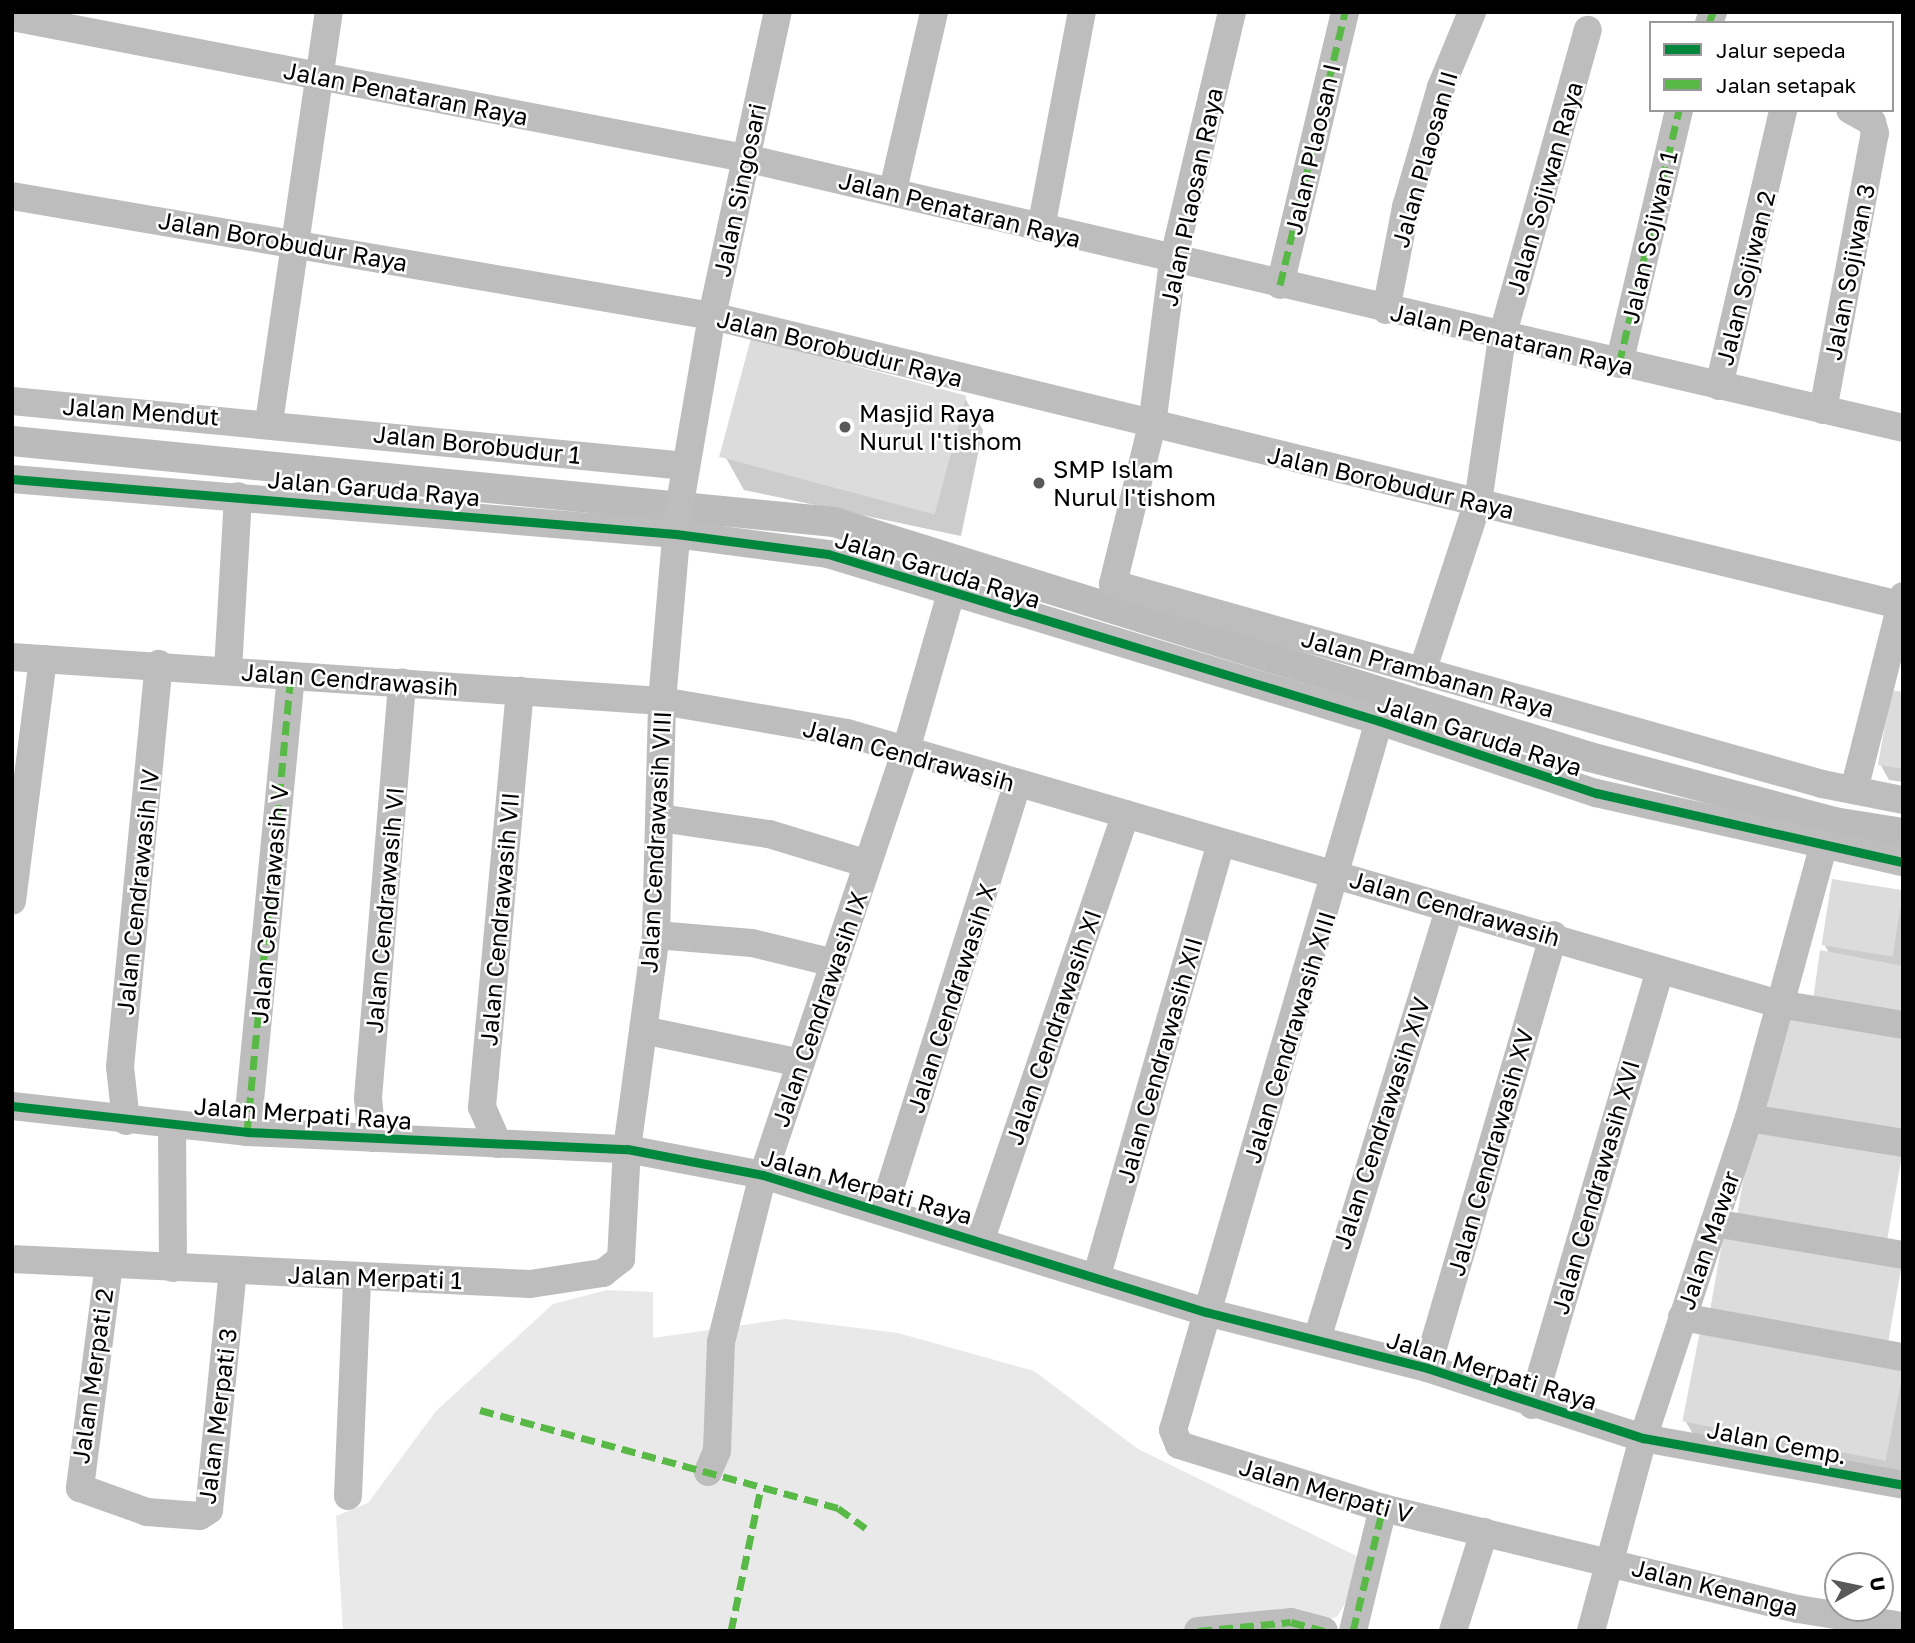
<!DOCTYPE html>
<style>
body{margin:0}
#map{position:relative;width:1915px;height:1643px;overflow:hidden;background:#fff;font-family:"Golos Text",sans-serif}
div>[style]{position:absolute}
[style*='--x']{left:calc(var(--x)*1px);top:calc(var(--y)*1px);width:calc(var(--w)*1px);rotate:calc(var(--a)*1deg)}
.green>*{inset:0;background:#e9e9e9}
.shadow>*{inset:0;background:#0003}
.canal>*{height:30px;margin:-15px;padding:0 15px;transform-origin:15px;border-radius:15px;background:#bbb}
.building>*{inset:0;background:#dcdcdc;transform-origin:0 0}
.minor>*{height:28px;margin:-14px;padding:0 14px;transform-origin:14px;border-radius:14px;background:#bdbdbd}
.quiet>*{height:7px;margin-top:-3.5px;transform-origin:0;background:repeating-linear-gradient(90deg,#58b947 0 14px,transparent 0 21px)}
.cycleway>*{height:9px;margin:-4.5px;padding:0 4.5px;transform-origin:4.5px;border-radius:4.5px;background:#00873e}
.dots>*{width:19px;height:19px;translate:-50% -50%;box-sizing:border-box;border:4px solid #fff;border-radius:50%}
span{translate:-50% -50%;white-space:nowrap;text-align:center;line-height:1.15;-webkit-text-stroke:5px #fff;paint-order:stroke}
.street-label{font-size:24px;color:#000}
.poi-label{font-size:24px;color:#000}
.left{translate:0 -50%;text-align:left}
.frame{position:absolute;inset:0;border:14px solid #000;pointer-events:none}
.legend{position:absolute;left:1649px;top:21px;width:245px;height:91px;box-sizing:border-box;background:#fff;border:2px solid #999;margin:0;padding:9px 12px;list-style:none;font-size:21px;color:#000}
.legend li{display:flex;align-items:center;gap:14px;height:35px}
.legend b{width:35px;border:2px solid #999}
.north{position:absolute;left:1824px;top:1552px;width:70px;height:70px;box-sizing:border-box;background:#fff;border:2px solid #999;border-radius:50%;rotate:81deg;font-size:19px;font-weight:700;line-height:28px;text-align:center;color:#000}
.north::after{content:'';display:block;margin:auto;width:24px;height:32px;background:#595959;clip-path:polygon(50% 0,100% 100%,50% 72%,0 100%)}
</style>
<div id="map">
<div class="green">
<div style="clip-path:polygon(607px 1290px,653px 1292px,653px 1338px,785px 1319px,898px 1333px,1034px 1371px,1138px 1449px,1369px 1562px,1337px 1617px,1285px 1631px,343px 1631px,336px 1516px,368px 1503px,436px 1411px,553px 1304px)"></div>
</div>
<div class="shadow">
<div style="clip-path:polygon(965px 398px,983px 430px,961px 536px,744px 490px,726px 458px)"></div>
<div style="clip-path:polygon(1903px 694px,1903px 782px,1889px 780px,1880px 764px)"></div>
<div style="clip-path:polygon(1903px 892px,1903px 1149px,1821px 1019px,1829px 953px,1824px 944px)"></div>
<div style="clip-path:polygon(1903px 1372px,1903px 1477px,1694px 1436px,1685px 1420px)"></div>
</div>
<div class="canal">
<div style="--x:12;--y:441;--w:826;--a:5.63"></div>
<div style="--x:834;--y:522;--w:792;--a:17.27"></div>
<div style="--x:1590;--y:757;--w:253;--a:14.9"></div>
<div style="--x:1834;--y:822;--w:70;--a:9.1"></div>
</div>
<div class="building">
<div style="left:751px;top:338px;width:223px;height:123px;rotate:15deg"></div>
<div style="clip-path:polygon(1891px 690px,1903px 692px,1903px 769px,1878px 765px)"></div>
<div style="left:1832px;top:879px;width:72px;height:67px;rotate:9deg"></div>
<div style="clip-path:polygon(1820px 950px,1903px 966px,1903px 1023px,1812px 1007px)"></div>
<div style="clip-path:polygon(1784px 1010px,1903px 1032px,1903px 1135px,1766px 1111px)"></div>
<div style="left:1753px;top:1125px;width:152px;height:95px;rotate:10deg"></div>
<div style="left:1724px;top:1231px;width:181px;height:90px;rotate:10deg"></div>
<div style="left:1700px;top:1331px;width:207px;height:92px;rotate:11deg"></div>
</div>
<div class="minor">
<div style="--x:1232;--y:12;--w:256;--a:103.3"></div>
<div style="--x:1173;--y:261;--w:165;--a:97.3"></div>
<div style="--x:1152;--y:425;--w:164;--a:103.8"></div>
<div style="--x:1113;--y:584;--w:737;--a:15.75"></div>
<div style="--x:1822;--y:784;--w:83;--a:11.2"></div>
<div style="--x:12;--y:17;--w:746;--a:10.89"></div>
<div style="--x:745;--y:158;--w:1189;--a:13.12"></div>
<div style="--x:1709;--y:23;--w:12;--a:-70"></div>
<div style="--x:893;--y:190;--w:183;--a:-77"></div>
<div style="--x:12;--y:196;--w:710;--a:9.73"></div>
<div style="--x:712;--y:316;--w:1226;--a:13.68"></div>
<div style="--x:1041;--y:228;--w:220;--a:-79.3"></div>
<div style="--x:1280;--y:285;--w:281;--a:-76.6"></div>
<div style="--x:1386;--y:310;--w:105;--a:-79"></div>
<div style="--x:1406;--y:207;--w:125;--a:-73.7"></div>
<div style="--x:1441;--y:87;--w:81;--a:-67.5"></div>
<div style="--x:1619;--y:364;--w:261;--a:-76.7"></div>
<div style="--x:1719;--y:386;--w:283;--a:-76.9"></div>
<div style="--x:12;--y:401;--w:677;--a:5.51"></div>
<div style="--x:1823;--y:410;--w:282;--a:-79.4"></div>
<div style="--x:1875;--y:133;--w:11;--a:-105"></div>
<div style="--x:1872;--y:122;--w:25;--a:-151"></div>
<div style="--x:269;--y:422;--w:414;--a:-81.7"></div>
<div style="--x:12;--y:479;--w:666;--a:4.74"></div>
<div style="--x:676;--y:534;--w:153;--a:7.5"></div>
<div style="--x:828;--y:554;--w:576;--a:16.86"></div>
<div style="--x:1379;--y:721;--w:229;--a:18.4"></div>
<div style="--x:1596;--y:793;--w:315;--a:12.7"></div>
<div style="--x:12;--y:657;--w:651;--a:3.87"></div>
<div style="--x:662;--y:701;--w:188;--a:9.8"></div>
<div style="--x:847;--y:733;--w:971;--a:16.21"></div>
<div style="--x:1779;--y:1004;--w:126;--a:9.6"></div>
<div style="--x:228;--y:670;--w:174;--a:-86.7"></div>
<div style="--x:1422;--y:672;--w:179;--a:-71.8"></div>
<div style="--x:1478;--y:502;--w:167;--a:-81.7"></div>
<div style="--x:1502;--y:337;--w:319;--a:-74.4"></div>
<div style="--x:1379;--y:721;--w:738;--a:106.2"></div>
<div style="--x:1173;--y:1430;--w:16;--a:68"></div>
<div style="--x:1179;--y:1445;--w:214;--a:17.2"></div>
<div style="--x:1383;--y:1508;--w:427;--a:13.7"></div>
<div style="--x:1798;--y:1609;--w:106;--a:9.2"></div>
<div style="--x:1854;--y:790;--w:200;--a:-75.8"></div>
<div style="--x:660;--y:818;--w:110;--a:8.4"></div>
<div style="--x:769;--y:834;--w:103;--a:16.9"></div>
<div style="--x:12;--y:901;--w:244;--a:-82.7"></div>
<div style="--x:656;--y:935;--w:96;--a:4.8"></div>
<div style="--x:752;--y:943;--w:84;--a:13.7"></div>
<div style="--x:643;--y:1030;--w:161;--a:11.8"></div>
<div style="--x:12;--y:1106;--w:236;--a:6.3"></div>
<div style="--x:247;--y:1132;--w:380;--a:2.6"></div>
<div style="--x:627;--y:1149;--w:138;--a:10.8"></div>
<div style="--x:763;--y:1175;--w:464;--a:17.2"></div>
<div style="--x:1206;--y:1312;--w:228;--a:14.2"></div>
<div style="--x:1427;--y:1368;--w:227;--a:18"></div>
<div style="--x:1643;--y:1438;--w:264;--a:10.2"></div>
<div style="--x:1749;--y:1118;--w:156;--a:9.2"></div>
<div style="--x:126;--y:1121;--w:54;--a:-96.3"></div>
<div style="--x:120;--y:1067;--w:405;--a:-84.5"></div>
<div style="--x:172;--y:1124;--w:144;--a:89.6"></div>
<div style="--x:247;--y:1132;--w:458;--a:-84.5"></div>
<div style="--x:372;--y:1138;--w:40;--a:-95.7"></div>
<div style="--x:368;--y:1098;--w:417;--a:-85.3"></div>
<div style="--x:498;--y:1144;--w:40;--a:-113.4"></div>
<div style="--x:482;--y:1107;--w:418;--a:-84.8"></div>
<div style="--x:883;--y:1210;--w:446;--a:-72.5"></div>
<div style="--x:1714;--y:1223;--w:192;--a:9.6"></div>
<div style="--x:981;--y:1239;--w:449;--a:-71.2"></div>
<div style="--x:12;--y:1259;--w:519;--a:2.76"></div>
<div style="--x:530;--y:1284;--w:74;--a:-8.6"></div>
<div style="--x:603;--y:1273;--w:23;--a:-38"></div>
<div style="--x:621;--y:1259;--w:110;--a:-86.9"></div>
<div style="--x:627;--y:1149;--w:216;--a:-82.3"></div>
<div style="--x:656;--y:935;--w:234;--a:-88.5"></div>
<div style="--x:662;--y:701;--w:187;--a:-85.1"></div>
<div style="--x:678;--y:515;--w:202;--a:-80.3"></div>
<div style="--x:712;--y:316;--w:311;--a:-77.8"></div>
<div style="--x:109;--y:1264;--w:226;--a:97.4"></div>
<div style="--x:80;--y:1488;--w:71;--a:19.7"></div>
<div style="--x:147;--y:1512;--w:53;--a:4.3"></div>
<div style="--x:200;--y:1516;--w:11;--a:-34"></div>
<div style="--x:209;--y:1510;--w:240;--a:-84.3"></div>
<div style="--x:1097;--y:1275;--w:447;--a:-74"></div>
<div style="--x:1682;--y:1317;--w:225;--a:10.3"></div>
<div style="--x:1317;--y:1339;--w:450;--a:-72.9"></div>
<div style="--x:1427;--y:1368;--w:451;--a:-73.7"></div>
<div style="--x:1532;--y:1405;--w:453;--a:-73.6"></div>
<div style="--x:708;--y:1472;--w:23;--a:-67"></div>
<div style="--x:717;--y:1451;--w:109;--a:-87.9"></div>
<div style="--x:721;--y:1342;--w:172;--a:-75.9"></div>
<div style="--x:763;--y:1175;--w:448;--a:-71.4"></div>
<div style="--x:906;--y:750;--w:163;--a:-74"></div>
<div style="--x:348;--y:1496;--w:218;--a:-87.6"></div>
<div style="--x:1198;--y:1631;--w:93;--a:-5.5"></div>
<div style="--x:1291;--y:1622;--w:34;--a:15"></div>
<div style="--x:1353;--y:1631;--w:127;--a:-76.3"></div>
<div style="--x:1453;--y:1631;--w:104;--a:-72.6"></div>
<div style="--x:1591;--y:1631;--w:200;--a:-74.9"></div>
<div style="--x:1643;--y:1438;--w:337;--a:-71.7"></div>
<div style="--x:1749;--y:1118;--w:280;--a:-74.7"></div>
</div>
<div class="quiet">
<div style="--x:1709;--y:23;--w:12;--a:-70"></div>
<div style="--x:1280;--y:285;--w:281;--a:-76.6"></div>
<div style="--x:1619;--y:364;--w:261;--a:-76.7"></div>
<div style="--x:247;--y:1132;--w:458;--a:-84.5"></div>
<div style="--x:480;--y:1410;--w:371;--a:15.3"></div>
<div style="--x:838;--y:1508;--w:34;--a:36"></div>
<div style="--x:731;--y:1631;--w:146;--a:-78.2"></div>
<div style="--x:1198;--y:1631;--w:93;--a:-5.5"></div>
<div style="--x:1291;--y:1622;--w:34;--a:15"></div>
<div style="--x:1353;--y:1631;--w:127;--a:-76.3"></div>
</div>
<div class="cycleway">
<div style="--x:12;--y:479;--w:666;--a:4.74"></div>
<div style="--x:676;--y:534;--w:153;--a:7.5"></div>
<div style="--x:828;--y:554;--w:576;--a:16.86"></div>
<div style="--x:1379;--y:721;--w:229;--a:18.4"></div>
<div style="--x:1596;--y:793;--w:315;--a:12.7"></div>
<div style="--x:12;--y:1106;--w:236;--a:6.3"></div>
<div style="--x:247;--y:1132;--w:380;--a:2.6"></div>
<div style="--x:627;--y:1149;--w:138;--a:10.8"></div>
<div style="--x:763;--y:1175;--w:464;--a:17.2"></div>
<div style="--x:1206;--y:1312;--w:228;--a:14.2"></div>
<div style="--x:1427;--y:1368;--w:227;--a:18"></div>
<div style="--x:1643;--y:1438;--w:264;--a:10.2"></div>
</div>
<div class="dots">
<div style="left:845px;top:427px;background:#595959"></div>
<div style="left:1039px;top:483px;background:#595959"></div>
</div>
<div class="street-label">
<span style="left:406px;top:93px;rotate:11deg">Jalan Penataran Raya</span>
<span style="left:1312px;top:149px;rotate:-77deg">Jalan Plaosan I</span>
<span style="left:1424px;top:159px;rotate:-74deg">Jalan Plaosan II</span>
<span style="left:1544px;top:188px;rotate:-74deg">Jalan Sojiwan Raya</span>
<span style="left:739px;top:190px;rotate:-78deg">Jalan Singosari</span>
<span style="left:1191px;top:197px;rotate:-78deg">Jalan Plaosan Raya</span>
<span style="left:960px;top:209px;rotate:14deg">Jalan Penataran Raya</span>
<span style="left:1649px;top:237px;rotate:-77deg">Jalan Sojiwan 1</span>
<span style="left:283px;top:241px;rotate:10deg">Jalan Borobudur Raya</span>
<span style="left:1849px;top:272px;rotate:-79deg">Jalan Sojiwan 3</span>
<span style="left:1745px;top:278px;rotate:-76deg">Jalan Sojiwan 2</span>
<span style="left:1512px;top:339px;rotate:13deg">Jalan Penataran Raya</span>
<span style="left:840px;top:348px;rotate:14deg">Jalan Borobudur Raya</span>
<span style="left:141px;top:411px;rotate:4deg">Jalan Mendut</span>
<span style="left:477px;top:444px;rotate:6deg">Jalan Borobudur 1</span>
<span style="left:1391px;top:482px;rotate:13deg">Jalan Borobudur Raya</span>
<span style="left:374px;top:488px;rotate:5deg">Jalan Garuda Raya</span>
<span style="left:938px;top:569px;rotate:17deg">Jalan Garuda Raya</span>
<span style="left:1428px;top:673px;rotate:16deg">Jalan Prambanan Raya</span>
<span style="left:350px;top:679px;rotate:4deg">Jalan Cendrawasih</span>
<span style="left:1480px;top:735px;rotate:18deg">Jalan Garuda Raya</span>
<span style="left:909px;top:755px;rotate:15deg">Jalan Cendrawasih</span>
<span style="left:655px;top:842px;rotate:-87deg">Jalan Cendrawasih VIII</span>
<span style="left:137px;top:892px;rotate:-84deg">Jalan Cendrawasih IV</span>
<span style="left:269px;top:904px;rotate:-85deg">Jalan Cendrawasih V</span>
<span style="left:1455px;top:908px;rotate:16deg">Jalan Cendrawasih</span>
<span style="left:384px;top:910px;rotate:-85deg">Jalan Cendrawasih VI</span>
<span style="left:499px;top:919px;rotate:-85deg">Jalan Cendrawasih VII</span>
<span style="left:951px;top:998px;rotate:-72deg">Jalan Cendrawasih X</span>
<span style="left:819px;top:1009px;rotate:-71deg">Jalan Cendrawasih IX</span>
<span style="left:1053px;top:1027px;rotate:-71deg">Jalan Cendrawasih XI</span>
<span style="left:1289px;top:1037px;rotate:-73deg">Jalan Cendrawasih XIII</span>
<span style="left:1159px;top:1060px;rotate:-74deg">Jalan Cendrawasih XII</span>
<span style="left:303px;top:1113px;rotate:4deg">Jalan Merpati Raya</span>
<span style="left:1381px;top:1123px;rotate:-72deg">Jalan Cendrawasih XIV</span>
<span style="left:1490px;top:1152px;rotate:-74deg">Jalan Cendrawasih XV</span>
<span style="left:867px;top:1186px;rotate:16deg">Jalan Merpati Raya</span>
<span style="left:1595px;top:1187px;rotate:-74deg">Jalan Cendrawasih XVI</span>
<span style="left:1708px;top:1240px;rotate:-71deg">Jalan Mawar</span>
<span style="left:375px;top:1277px;rotate:2deg">Jalan Merpati 1</span>
<span style="left:1492px;top:1370px;rotate:17deg">Jalan Merpati Raya</span>
<span style="left:92px;top:1376px;rotate:-82deg">Jalan Merpati 2</span>
<span style="left:217px;top:1416px;rotate:-83deg">Jalan Merpati 3</span>
<span style="left:1777px;top:1442px;rotate:11deg">Jalan Cemp.</span>
<span style="left:1326px;top:1490px;rotate:16deg">Jalan Merpati V</span>
<span style="left:1715px;top:1587px;rotate:14deg">Jalan Kenanga</span>
</div>
<div class="poi-label">
<span class="left" style="left:859px;top:427px">Masjid Raya<br>Nurul I'tishom</span>
<span class="left" style="left:1053px;top:483px">SMP Islam<br>Nurul I'tishom</span>
</div>
<div class="frame"></div>
<ul class="legend">
<li><b style="height:9px;background:#00873e"></b>Jalur sepeda</li>
<li><b style="height:9px;background:#58b947"></b>Jalan setapak</li>
</ul>
<div class="north">U</div>
</div>
